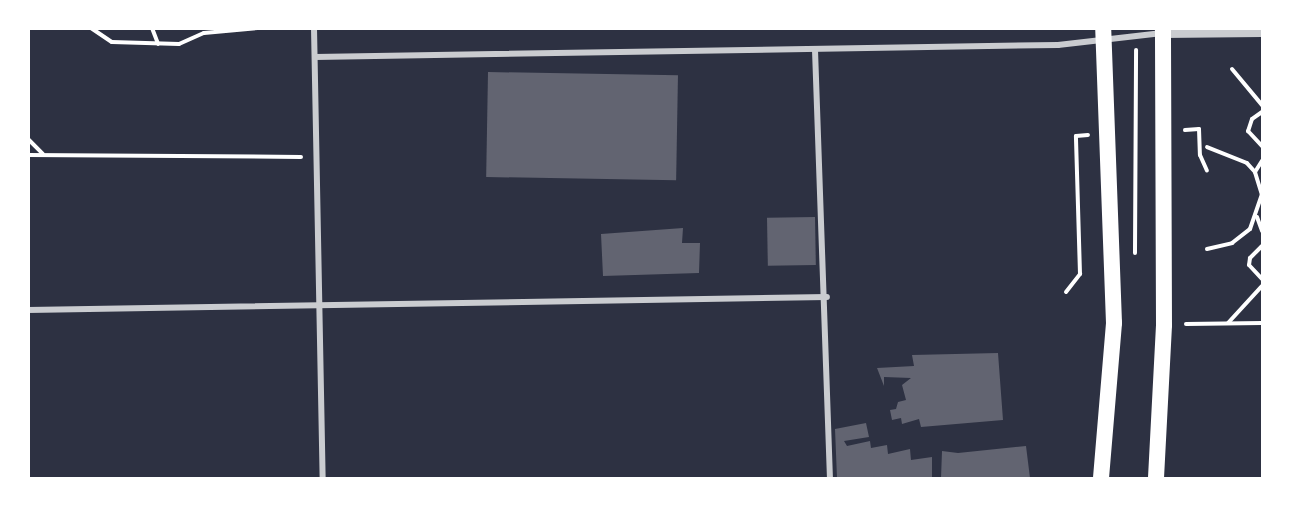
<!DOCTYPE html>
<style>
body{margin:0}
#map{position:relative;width:1291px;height:507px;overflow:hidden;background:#2d3142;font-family:"Noto Sans",sans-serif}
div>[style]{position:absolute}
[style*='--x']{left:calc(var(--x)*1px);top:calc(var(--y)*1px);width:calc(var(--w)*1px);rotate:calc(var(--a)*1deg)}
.building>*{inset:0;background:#626471;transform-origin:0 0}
.path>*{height:4px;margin:-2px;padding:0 2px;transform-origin:2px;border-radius:2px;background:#fff}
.minor>*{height:6px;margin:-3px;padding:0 3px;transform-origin:3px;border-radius:3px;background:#caccd0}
.tertiary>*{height:10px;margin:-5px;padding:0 5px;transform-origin:5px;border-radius:5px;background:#caccd0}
.trunk>*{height:16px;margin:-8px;padding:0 8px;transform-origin:8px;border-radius:8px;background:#fff}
span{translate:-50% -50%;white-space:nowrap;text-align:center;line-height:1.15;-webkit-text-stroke:6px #fff;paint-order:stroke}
.frame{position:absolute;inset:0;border:30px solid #fff;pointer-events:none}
</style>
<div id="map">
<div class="building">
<div style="left:488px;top:72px;width:190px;height:105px;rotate:1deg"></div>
<div style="left:815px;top:217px;width:48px;height:48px;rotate:89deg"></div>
<div style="clip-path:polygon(683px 228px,682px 243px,700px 243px,699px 273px,603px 276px,601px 234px)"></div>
<div style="clip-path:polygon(998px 353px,1003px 420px,921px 427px,919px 419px,902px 424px,901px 418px,892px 420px,890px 410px,896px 409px,898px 402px,906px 400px,902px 385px,911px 378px,884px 377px,884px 386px,877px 368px,914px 366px,912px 355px)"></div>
<div style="clip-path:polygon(866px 423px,869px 437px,844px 441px,847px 446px,870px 441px,871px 448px,887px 445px,888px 454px,910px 449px,911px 460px,932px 457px,932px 478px,837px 478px,835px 429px)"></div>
<div style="clip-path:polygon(1026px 446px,1030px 478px,941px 478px,942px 451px,958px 453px)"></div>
</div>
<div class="path">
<div style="--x:91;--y:28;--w:25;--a:34"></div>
<div style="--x:112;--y:42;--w:67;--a:1.7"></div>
<div style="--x:179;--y:44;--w:27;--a:-24"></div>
<div style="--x:204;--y:33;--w:54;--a:-5.3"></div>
<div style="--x:152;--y:28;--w:17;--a:69"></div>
<div style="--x:1232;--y:69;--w:47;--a:50.2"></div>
<div style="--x:1262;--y:112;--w:12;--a:145"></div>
<div style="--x:1252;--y:119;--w:13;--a:108"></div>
<div style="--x:1248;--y:131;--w:21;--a:47"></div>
<div style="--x:1185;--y:130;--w:14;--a:-4"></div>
<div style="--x:1199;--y:129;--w:26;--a:88"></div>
<div style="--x:1200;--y:155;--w:17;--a:66"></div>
<div style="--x:28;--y:139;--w:21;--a:45"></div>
<div style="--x:28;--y:155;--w:273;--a:0.4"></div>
<div style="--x:1255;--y:172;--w:13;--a:-58"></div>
<div style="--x:1257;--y:217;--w:15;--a:70"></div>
<div style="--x:1262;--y:246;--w:17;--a:135"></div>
<div style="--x:1250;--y:258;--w:7;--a:98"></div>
<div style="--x:1249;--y:265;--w:19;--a:47"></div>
<div style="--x:1207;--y:249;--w:26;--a:-13"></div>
<div style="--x:1232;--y:243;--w:23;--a:-38"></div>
<div style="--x:1250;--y:229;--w:36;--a:-71"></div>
<div style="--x:1262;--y:195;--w:24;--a:-107"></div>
<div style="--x:1255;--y:172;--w:12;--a:-132"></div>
<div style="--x:1247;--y:163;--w:43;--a:-158.2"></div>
<div style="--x:1135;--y:253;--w:203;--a:-89.7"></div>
<div style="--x:1066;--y:292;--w:23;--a:-52"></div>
<div style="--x:1080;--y:274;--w:138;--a:-91.7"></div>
<div style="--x:1076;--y:136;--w:12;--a:-5"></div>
<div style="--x:1228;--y:323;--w:50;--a:-47.4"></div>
<div style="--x:1186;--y:324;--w:76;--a:-0.8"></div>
</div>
<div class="minor">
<div style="--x:314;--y:28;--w:450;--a:88.9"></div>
<div style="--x:815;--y:50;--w:428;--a:88"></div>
<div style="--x:315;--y:57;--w:743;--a:-0.93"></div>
<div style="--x:1058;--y:45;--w:105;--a:-6.6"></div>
<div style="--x:28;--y:310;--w:799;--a:-0.93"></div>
</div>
<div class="tertiary">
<div style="--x:1163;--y:33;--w:99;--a:-0.6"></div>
</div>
<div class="trunk">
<div style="--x:1101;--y:478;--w:156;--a:-85.2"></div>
<div style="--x:1114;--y:323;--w:295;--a:-92.1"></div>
<div style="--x:1156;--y:478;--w:153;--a:-87"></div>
<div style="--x:1164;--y:325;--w:297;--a:-90.2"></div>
</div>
<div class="frame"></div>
</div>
